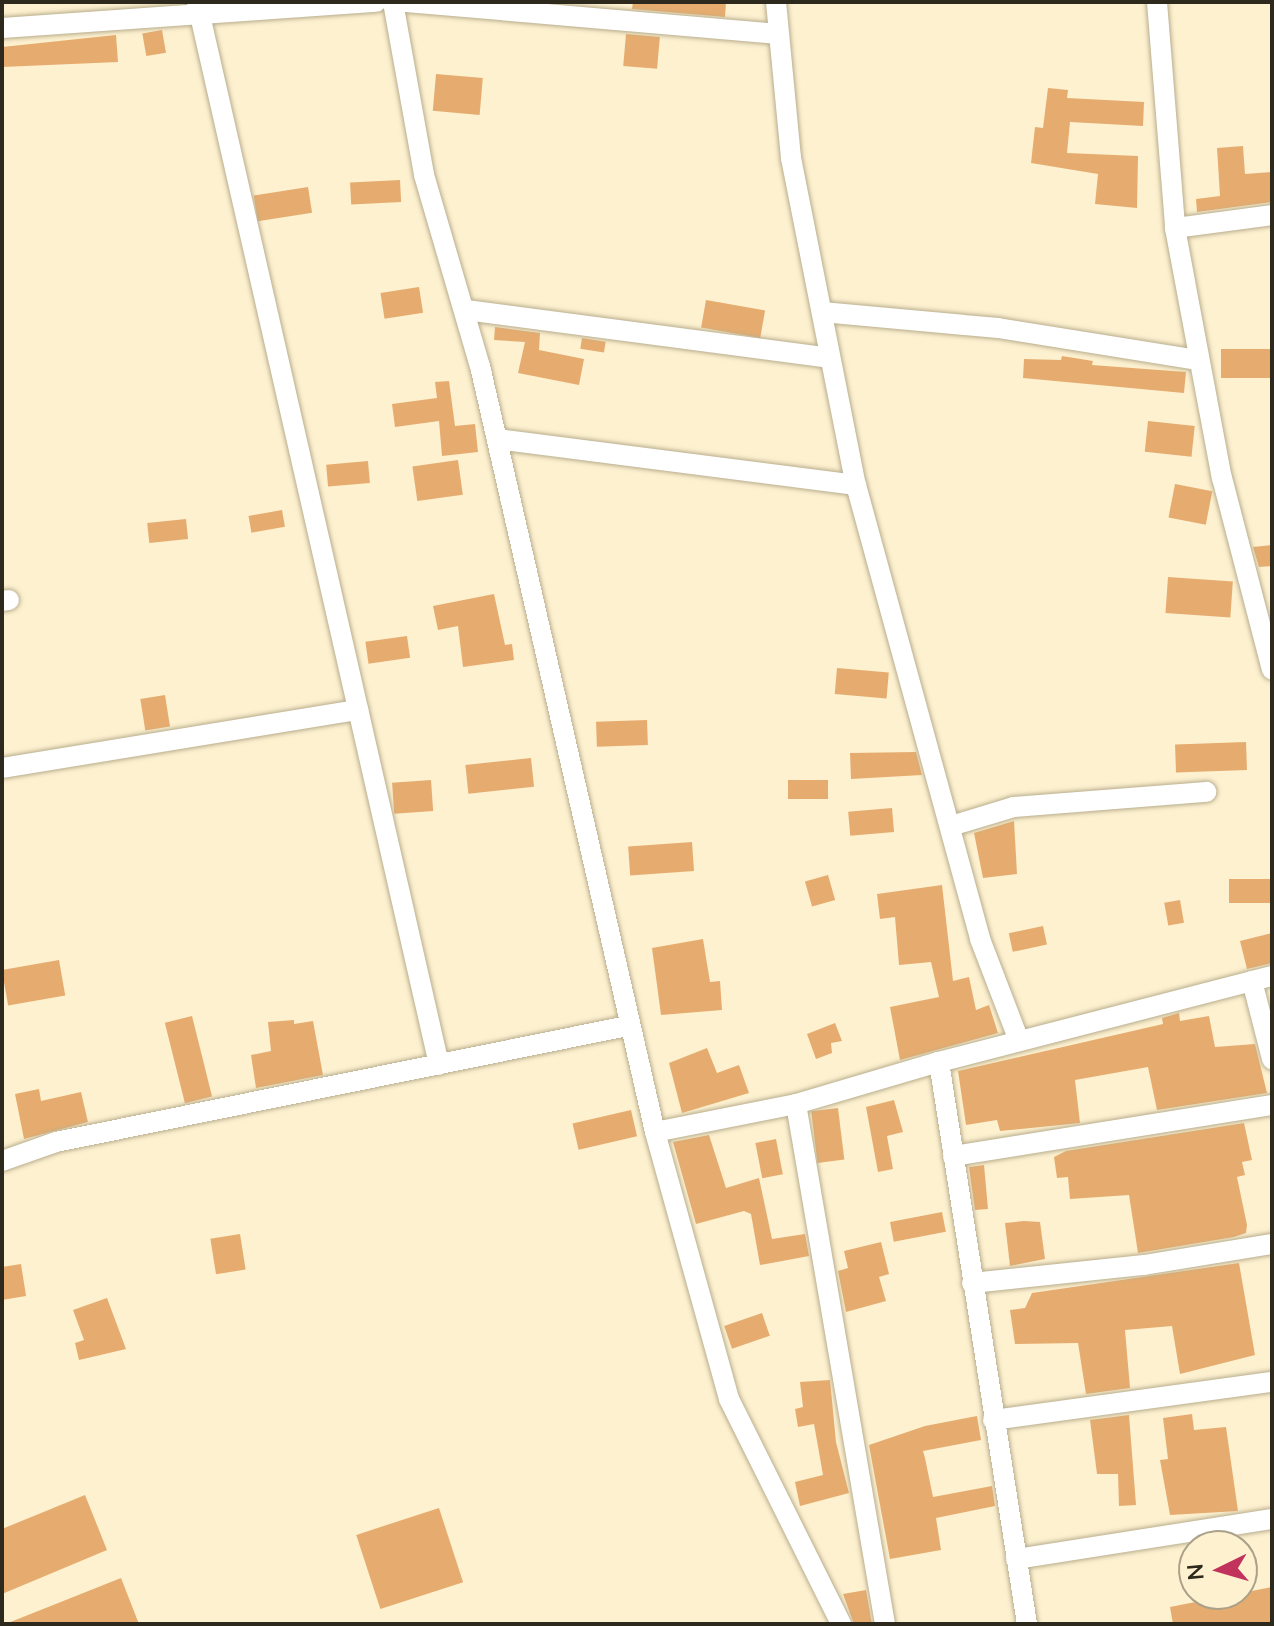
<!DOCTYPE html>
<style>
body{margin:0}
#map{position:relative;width:1274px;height:1626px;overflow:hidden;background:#fdf1d0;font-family:"Nunito Sans",sans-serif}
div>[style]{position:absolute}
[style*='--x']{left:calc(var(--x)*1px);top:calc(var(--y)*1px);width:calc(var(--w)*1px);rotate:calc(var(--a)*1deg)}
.building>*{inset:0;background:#e6ac6f;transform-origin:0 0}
.roads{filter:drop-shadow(0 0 2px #b8ad8d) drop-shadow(0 0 2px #b8ad8d)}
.street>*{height:20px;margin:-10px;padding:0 10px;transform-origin:10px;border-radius:10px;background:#fff}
span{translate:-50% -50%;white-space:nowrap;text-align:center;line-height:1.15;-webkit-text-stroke:6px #fdf1d0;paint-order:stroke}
.frame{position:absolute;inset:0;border:4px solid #2d291c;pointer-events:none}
.north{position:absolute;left:1178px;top:1530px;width:80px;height:80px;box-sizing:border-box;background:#fdf1d0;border:2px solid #aaa188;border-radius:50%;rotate:265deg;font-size:22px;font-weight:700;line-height:32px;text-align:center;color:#2d291c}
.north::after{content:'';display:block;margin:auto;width:28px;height:36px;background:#c1325d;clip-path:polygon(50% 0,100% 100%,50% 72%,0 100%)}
</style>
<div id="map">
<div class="building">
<div style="clip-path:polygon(633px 2px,726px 2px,725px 17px,632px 9px)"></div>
<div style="left:162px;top:30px;width:23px;height:20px;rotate:80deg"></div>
<div style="left:626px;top:34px;width:34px;height:32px;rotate:5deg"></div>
<div style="clip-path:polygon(116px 35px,118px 62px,2px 67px,2px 47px)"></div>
<div style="left:436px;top:74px;width:47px;height:37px;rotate:5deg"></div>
<div style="clip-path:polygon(1048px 88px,1068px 90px,1067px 98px,1144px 102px,1143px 126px,1070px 122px,1067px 153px,1138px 156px,1137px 208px,1095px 204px,1098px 174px,1031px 163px,1035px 127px,1043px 128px)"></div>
<div style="clip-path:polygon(1243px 146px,1245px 174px,1272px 172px,1272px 202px,1197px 212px,1196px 199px,1220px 196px,1217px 148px)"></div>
<div style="left:400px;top:180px;width:22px;height:50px;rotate:87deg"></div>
<div style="left:308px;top:187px;width:26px;height:55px;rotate:81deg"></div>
<div style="left:419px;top:287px;width:26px;height:39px;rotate:81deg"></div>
<div style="left:706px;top:300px;width:60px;height:28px;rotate:10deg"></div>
<div style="clip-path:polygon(495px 327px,540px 333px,539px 350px,584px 359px,579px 385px,518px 373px,525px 342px,494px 340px)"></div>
<div style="left:582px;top:338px;width:24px;height:11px;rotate:9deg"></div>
<div style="left:1272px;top:349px;width:29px;height:51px;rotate:90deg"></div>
<div style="clip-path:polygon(1062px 356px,1093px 361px,1092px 365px,1186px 372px,1184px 393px,1023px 378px,1024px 359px,1061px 360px)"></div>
<div style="clip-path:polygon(449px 381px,455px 426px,475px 424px,478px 452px,442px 456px,439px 421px,395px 427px,392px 404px,437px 398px,435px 382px)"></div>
<div style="left:1148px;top:421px;width:47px;height:31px;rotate:6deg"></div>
<div style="left:458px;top:460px;width:35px;height:46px;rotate:82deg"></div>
<div style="left:368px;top:461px;width:22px;height:42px;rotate:85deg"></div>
<div style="left:1175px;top:484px;width:38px;height:34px;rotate:11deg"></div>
<div style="left:282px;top:510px;width:17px;height:34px;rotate:80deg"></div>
<div style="left:186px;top:519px;width:20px;height:39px;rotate:84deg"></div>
<div style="clip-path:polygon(1272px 545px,1272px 566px,1259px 567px,1253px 547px)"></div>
<div style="left:1168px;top:577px;width:65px;height:36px;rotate:4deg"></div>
<div style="clip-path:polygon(494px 594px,505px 645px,512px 644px,514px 660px,463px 667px,458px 626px,438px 630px,433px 606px)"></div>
<div style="left:407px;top:636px;width:22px;height:42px;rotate:82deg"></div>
<div style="left:837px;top:668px;width:52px;height:26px;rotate:5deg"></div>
<div style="left:165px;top:695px;width:32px;height:25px;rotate:81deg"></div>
<div style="left:647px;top:720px;width:25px;height:51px;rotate:88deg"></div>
<div style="left:1246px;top:742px;width:28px;height:71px;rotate:88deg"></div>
<div style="clip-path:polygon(916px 752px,922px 775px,851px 779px,850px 753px)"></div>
<div style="left:531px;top:758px;width:29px;height:66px;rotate:84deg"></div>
<div style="left:431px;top:780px;width:31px;height:39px;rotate:86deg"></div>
<div style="left:788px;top:780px;width:40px;height:19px"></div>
<div style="left:892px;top:808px;width:24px;height:44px;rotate:85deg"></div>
<div style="clip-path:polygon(1014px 821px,1017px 874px,983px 878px,974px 833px)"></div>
<div style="left:692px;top:842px;width:29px;height:64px;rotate:86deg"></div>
<div style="left:828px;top:875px;width:26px;height:24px;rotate:74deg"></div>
<div style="left:1272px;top:879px;width:24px;height:43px;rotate:90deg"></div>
<div style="clip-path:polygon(942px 885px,953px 981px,969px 977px,976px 1010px,989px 1005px,998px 1033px,900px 1060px,890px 1007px,939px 997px,931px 962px,899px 965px,895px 917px,880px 919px,877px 894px)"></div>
<div style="left:1180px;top:900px;width:23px;height:16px;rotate:80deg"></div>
<div style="left:1043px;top:926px;width:19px;height:35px;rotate:78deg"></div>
<div style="clip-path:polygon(1272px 933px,1272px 963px,1247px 969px,1240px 941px)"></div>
<div style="clip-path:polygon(703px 939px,710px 982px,720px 981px,722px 1010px,661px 1015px,652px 948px)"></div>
<div style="left:59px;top:960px;width:36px;height:58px;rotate:80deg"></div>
<div style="clip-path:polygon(1179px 1013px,1180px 1021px,1209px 1016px,1215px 1047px,1255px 1044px,1267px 1093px,1157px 1110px,1148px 1067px,1075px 1080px,1080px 1123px,1000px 1131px,997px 1120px,966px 1125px,958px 1071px,1163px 1024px,1162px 1018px)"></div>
<div style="left:192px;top:1016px;width:83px;height:28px;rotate:76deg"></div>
<div style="clip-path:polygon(294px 1020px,294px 1024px,313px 1021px,323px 1075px,256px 1088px,251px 1055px,271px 1051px,268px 1022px)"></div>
<div style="clip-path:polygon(835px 1023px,842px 1041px,831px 1043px,832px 1053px,816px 1059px,807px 1034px)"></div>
<div style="clip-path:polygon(707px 1048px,717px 1073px,739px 1065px,749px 1093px,682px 1113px,669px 1063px)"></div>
<div style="clip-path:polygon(39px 1089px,41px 1101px,81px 1092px,88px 1122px,24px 1139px,15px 1094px)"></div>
<div style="clip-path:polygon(894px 1100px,903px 1132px,887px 1136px,893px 1169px,878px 1172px,866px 1107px)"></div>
<div style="left:838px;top:1108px;width:52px;height:27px;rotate:83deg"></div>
<div style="left:631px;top:1110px;width:27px;height:60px;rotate:77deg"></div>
<div style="clip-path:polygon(1244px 1123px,1252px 1160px,1242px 1162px,1245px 1175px,1237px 1177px,1247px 1225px,1246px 1233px,1234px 1237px,1138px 1253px,1129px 1195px,1070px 1199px,1068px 1177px,1057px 1178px,1054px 1157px,1066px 1151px)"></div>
<div style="clip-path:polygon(709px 1135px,726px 1188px,759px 1178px,772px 1239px,805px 1234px,809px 1256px,760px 1265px,751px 1214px,744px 1211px,696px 1224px,673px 1142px)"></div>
<div style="left:776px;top:1139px;width:36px;height:21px;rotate:79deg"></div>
<div style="clip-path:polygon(984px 1165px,988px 1209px,975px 1210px,969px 1167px)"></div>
<div style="left:942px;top:1212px;width:20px;height:53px;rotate:79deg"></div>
<div style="clip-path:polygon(1024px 1221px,1040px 1222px,1045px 1259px,1010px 1266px,1005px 1223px)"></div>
<div style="left:240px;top:1234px;width:36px;height:30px;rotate:81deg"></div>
<div style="clip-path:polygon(881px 1242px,889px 1274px,879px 1277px,886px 1301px,846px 1312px,838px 1271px,848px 1268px,844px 1251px)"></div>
<div style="clip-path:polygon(1239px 1263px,1255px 1355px,1180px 1374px,1172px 1326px,1125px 1330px,1130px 1388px,1086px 1394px,1078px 1343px,1015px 1344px,1010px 1310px,1025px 1308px,1032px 1293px)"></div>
<div style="clip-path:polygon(21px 1264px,26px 1296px,2px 1300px,2px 1267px)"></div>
<div style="clip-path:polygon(107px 1298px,126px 1349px,79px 1360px,75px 1343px,84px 1340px,73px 1310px)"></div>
<div style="left:762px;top:1313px;width:24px;height:40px;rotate:71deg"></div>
<div style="clip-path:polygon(830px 1380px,836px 1442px,849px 1493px,800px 1506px,795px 1482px,823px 1475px,814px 1424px,798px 1427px,795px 1409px,803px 1407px,800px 1382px)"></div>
<div style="clip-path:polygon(1192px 1414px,1194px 1430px,1226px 1427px,1238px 1511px,1170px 1515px,1160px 1460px,1168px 1459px,1163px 1418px)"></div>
<div style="clip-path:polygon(1129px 1415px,1136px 1505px,1119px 1506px,1118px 1474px,1097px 1474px,1090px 1420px)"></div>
<div style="clip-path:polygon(977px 1416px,981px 1440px,923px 1451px,925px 1458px,933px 1497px,992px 1486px,995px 1506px,936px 1518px,941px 1550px,890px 1559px,869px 1445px,925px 1426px)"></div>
<div style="clip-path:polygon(85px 1495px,107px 1550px,2px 1594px,2px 1529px)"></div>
<div style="left:439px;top:1508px;width:78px;height:87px;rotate:72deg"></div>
<div style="clip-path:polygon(121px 1578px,139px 1624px,8px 1624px,8px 1623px)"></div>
<div style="clip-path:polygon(1272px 1587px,1272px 1624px,1173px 1624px,1170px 1607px)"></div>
<div style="clip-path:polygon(866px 1590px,872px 1624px,854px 1624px,843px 1594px)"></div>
</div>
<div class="roads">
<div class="street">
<div style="--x:197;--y:2;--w:1090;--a:77.17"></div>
<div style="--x:393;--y:2;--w:176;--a:79.8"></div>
<div style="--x:424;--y:175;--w:199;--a:73.7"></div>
<div style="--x:480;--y:366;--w:786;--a:77.13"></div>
<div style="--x:655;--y:1132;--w:277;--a:74.5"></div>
<div style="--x:729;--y:1399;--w:251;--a:63.5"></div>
<div style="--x:406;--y:2;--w:371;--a:4.9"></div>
<div style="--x:776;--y:2;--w:157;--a:84.5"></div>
<div style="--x:791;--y:158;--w:333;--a:78.8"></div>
<div style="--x:856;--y:485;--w:471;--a:74.7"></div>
<div style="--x:980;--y:939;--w:106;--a:69"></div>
<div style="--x:1157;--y:2;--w:227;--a:85.4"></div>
<div style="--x:1175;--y:228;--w:254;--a:79.4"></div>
<div style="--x:1222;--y:478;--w:198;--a:75.4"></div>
<div style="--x:2;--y:28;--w:375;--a:-4"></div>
<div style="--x:1175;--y:228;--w:98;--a:-7.6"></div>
<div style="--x:466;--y:310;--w:366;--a:7.5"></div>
<div style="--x:822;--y:312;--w:177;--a:5.2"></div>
<div style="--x:998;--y:328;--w:203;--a:9.1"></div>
<div style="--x:497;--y:439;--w:362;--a:7.3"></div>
<div style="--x:2;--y:601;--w:7;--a:-8"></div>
<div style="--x:2;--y:768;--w:361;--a:-9.3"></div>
<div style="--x:951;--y:826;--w:66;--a:-16.8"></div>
<div style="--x:1014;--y:807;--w:193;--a:-4.5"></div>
<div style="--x:1252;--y:981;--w:81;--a:75.6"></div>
<div style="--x:796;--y:1104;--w:528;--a:80.29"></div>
<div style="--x:655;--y:1132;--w:144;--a:-11.2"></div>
<div style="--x:796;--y:1104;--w:149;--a:-16.4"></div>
<div style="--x:953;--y:1156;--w:323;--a:-9.1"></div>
<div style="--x:2;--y:1161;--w:57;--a:-19.4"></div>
<div style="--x:56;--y:1142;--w:583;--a:-11.48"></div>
<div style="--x:972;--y:1283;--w:173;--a:-6"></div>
<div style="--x:1144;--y:1265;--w:130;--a:-9.3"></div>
<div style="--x:993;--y:1420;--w:282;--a:-7.8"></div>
<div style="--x:1016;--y:1559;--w:259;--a:-8.9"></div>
<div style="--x:1027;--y:1624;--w:569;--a:-98.9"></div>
<div style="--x:939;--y:1062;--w:344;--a:-14.5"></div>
</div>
</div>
<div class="frame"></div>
<div class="north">N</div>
</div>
